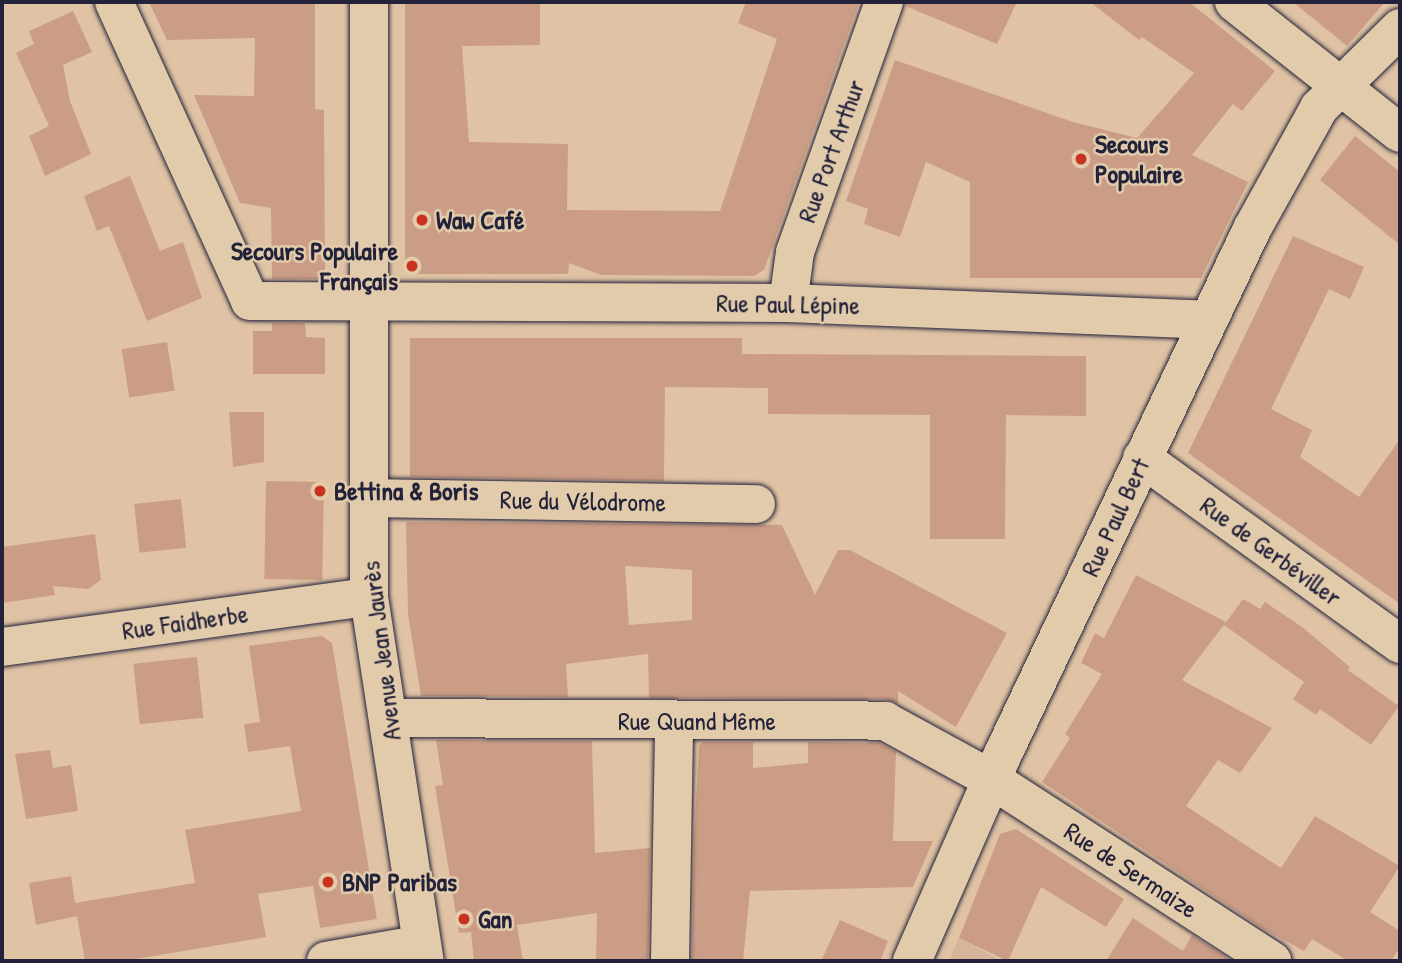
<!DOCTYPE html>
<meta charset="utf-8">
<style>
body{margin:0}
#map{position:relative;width:1402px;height:963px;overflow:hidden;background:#e0c3a5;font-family:"Patrick Hand",sans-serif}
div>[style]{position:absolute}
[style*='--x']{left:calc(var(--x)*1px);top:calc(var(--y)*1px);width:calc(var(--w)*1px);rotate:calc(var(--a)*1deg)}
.built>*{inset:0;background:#d6b59a}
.building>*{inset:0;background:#cc9d86;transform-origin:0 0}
.roads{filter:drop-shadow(0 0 2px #22223b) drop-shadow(0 0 2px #22223b)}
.minor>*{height:38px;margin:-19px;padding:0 19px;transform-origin:19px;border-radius:19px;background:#e2cbab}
.secondary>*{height:38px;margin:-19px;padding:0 19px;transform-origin:19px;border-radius:19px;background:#e2cbab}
.dots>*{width:19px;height:19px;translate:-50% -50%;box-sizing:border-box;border:4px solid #e2cbab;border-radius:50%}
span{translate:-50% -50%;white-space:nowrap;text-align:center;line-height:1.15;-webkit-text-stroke:5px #e2cbab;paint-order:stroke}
.poi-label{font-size:26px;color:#22223b;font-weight:700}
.left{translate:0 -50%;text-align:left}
.right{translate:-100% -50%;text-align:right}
.street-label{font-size:26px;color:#22223b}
.frame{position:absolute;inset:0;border:4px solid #22223b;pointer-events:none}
</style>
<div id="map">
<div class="built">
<div style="clip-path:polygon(959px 938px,986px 952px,1001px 961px,949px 961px)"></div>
</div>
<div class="building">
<div style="clip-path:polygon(149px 2px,315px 2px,315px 109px,324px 110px,325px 279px,272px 279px,271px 208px,240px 203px,194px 95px,254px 96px,255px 38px,167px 40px)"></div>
<div style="clip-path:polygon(405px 2px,540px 2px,540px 45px,462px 46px,469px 142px,568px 144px,567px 210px,720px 211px,777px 39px,738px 23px,746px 2px,859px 2px,764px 270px,754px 276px,601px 275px,569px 263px,568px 274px,414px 274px,405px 264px)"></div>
<div style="clip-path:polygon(905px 2px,1017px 2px,997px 44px,905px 6px)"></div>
<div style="clip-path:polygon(1090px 2px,1189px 2px,1275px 71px,1242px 111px,1233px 104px,1192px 155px,1248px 182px,1201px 278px,970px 278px,970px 182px,926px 162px,900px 237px,864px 224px,868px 209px,846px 201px,895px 60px,1073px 122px,1137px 138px,1194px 73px,1142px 37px,1139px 40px)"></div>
<div style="clip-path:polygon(1293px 2px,1385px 2px,1347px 46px)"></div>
<div style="clip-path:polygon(73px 11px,92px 52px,63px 65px,70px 101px,91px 154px,45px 176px,29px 136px,49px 126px,16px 53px,34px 44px,29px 31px)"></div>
<div style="clip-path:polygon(1355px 136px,1400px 172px,1400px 245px,1320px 180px)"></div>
<div style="clip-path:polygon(130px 176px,160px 251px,183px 242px,202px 298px,147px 321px,109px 226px,97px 231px,84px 196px)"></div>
<div style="clip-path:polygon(1293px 236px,1364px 267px,1350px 299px,1329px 289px,1271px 409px,1312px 430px,1300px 457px,1359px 497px,1400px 439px,1400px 604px,1188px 453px)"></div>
<div style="clip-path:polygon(272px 323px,305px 323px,306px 337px,325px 338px,325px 374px,253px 374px,253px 331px,272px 331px)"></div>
<div style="clip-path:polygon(410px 338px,742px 338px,742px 354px,1086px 356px,1086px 416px,1006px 415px,1005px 539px,930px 539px,930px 415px,768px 414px,768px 388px,665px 387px,664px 481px,410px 477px)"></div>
<div style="left:167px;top:342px;width:49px;height:46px;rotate:81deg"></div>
<div style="clip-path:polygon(229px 412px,264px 412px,264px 462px,233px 467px)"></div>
<div style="left:266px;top:481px;width:58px;height:98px;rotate:1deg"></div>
<div style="left:181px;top:499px;width:49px;height:47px;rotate:84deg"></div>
<div style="clip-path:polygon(evenodd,406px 522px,782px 525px,815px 595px,838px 550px,850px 550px,1007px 633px,956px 727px,898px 691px,898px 703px,885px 699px,649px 698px,648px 654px,566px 664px,568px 697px,421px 696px,408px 614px,406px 522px,625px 566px,692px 570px,692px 620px,629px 625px,625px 566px)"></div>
<div style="clip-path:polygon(95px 534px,101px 580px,88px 589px,53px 586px,55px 595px,2px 603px,2px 547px)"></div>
<div style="clip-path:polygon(1136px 575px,1226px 622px,1182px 680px,1272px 728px,1240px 773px,1218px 760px,1186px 806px,1281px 868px,1315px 816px,1400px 866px,1370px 912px,1400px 931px,1400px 947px,1391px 961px,1348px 961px,1312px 939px,1304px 951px,1262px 928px,1042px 782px,1070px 738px,1065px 734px,1102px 674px,1081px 663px,1095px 633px,1104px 638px)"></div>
<div style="clip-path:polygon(1243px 599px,1260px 609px,1265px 602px,1302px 627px,1350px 667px,1348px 670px,1399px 706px,1371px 745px,1320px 709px,1316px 715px,1293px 699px,1304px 682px,1224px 625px)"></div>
<div style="clip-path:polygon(322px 636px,332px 643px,377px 919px,320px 928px,313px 886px,258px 894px,266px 937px,124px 961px,85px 961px,77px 916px,36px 925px,29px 883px,71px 876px,75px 903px,195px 883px,185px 830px,301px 811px,290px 746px,248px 752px,244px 724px,260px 722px,249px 646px)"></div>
<div style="left:197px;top:657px;width:61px;height:64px;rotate:84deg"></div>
<div style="clip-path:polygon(436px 740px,592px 741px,595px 853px,650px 848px,648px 961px,596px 961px,597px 913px,517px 925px,523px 961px,474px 961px,471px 932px,459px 933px,435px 786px,443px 785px)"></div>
<div style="clip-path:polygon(703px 742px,753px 742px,753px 768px,808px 763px,808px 742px,879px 743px,896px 752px,893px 841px,933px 841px,913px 887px,750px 891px,743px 961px,692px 961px,694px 844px,699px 745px)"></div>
<div style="clip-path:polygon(50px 750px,53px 768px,71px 765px,78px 811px,26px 819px,15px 754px)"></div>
<div style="clip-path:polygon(1016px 829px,1124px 899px,1106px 927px,1041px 887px,1008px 961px,959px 938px,1000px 834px)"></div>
<div style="clip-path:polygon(1133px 918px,1183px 951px,1192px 935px,1232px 961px,1106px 961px)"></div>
<div style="clip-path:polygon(840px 920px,888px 941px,880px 961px,821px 961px)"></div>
</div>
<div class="roads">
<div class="minor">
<div style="--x:114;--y:2;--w:328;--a:65.5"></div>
<div style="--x:250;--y:301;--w:538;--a:0.21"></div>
<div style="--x:788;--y:303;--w:419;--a:2.3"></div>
<div style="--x:1234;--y:2;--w:211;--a:38.3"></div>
<div style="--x:788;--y:303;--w:51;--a:-82.2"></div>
<div style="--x:795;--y:252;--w:265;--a:-70.4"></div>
<div style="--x:1142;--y:458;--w:318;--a:35.8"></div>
<div style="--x:369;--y:498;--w:387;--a:0.9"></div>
<div style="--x:2;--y:647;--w:370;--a:-7.8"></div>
<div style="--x:388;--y:718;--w:497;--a:0.3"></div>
<div style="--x:885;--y:721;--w:121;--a:28.7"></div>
<div style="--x:991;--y:779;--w:335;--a:32.9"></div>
<div style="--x:326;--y:961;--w:97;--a:-10"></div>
<div style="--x:670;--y:961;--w:240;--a:-89"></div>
<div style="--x:912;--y:961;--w:224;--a:-66.3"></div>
<div style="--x:1002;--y:756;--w:583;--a:-64.62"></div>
<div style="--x:1252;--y:229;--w:138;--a:-61"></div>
<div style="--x:1319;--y:108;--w:114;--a:-44.6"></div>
</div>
<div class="secondary">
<div style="--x:369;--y:2;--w:595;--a:90"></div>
<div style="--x:369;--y:597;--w:368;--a:81.3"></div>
</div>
</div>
<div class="dots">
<div style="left:1081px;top:159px;background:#c8321e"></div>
<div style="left:422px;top:220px;background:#c8321e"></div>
<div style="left:412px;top:266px;background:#c8321e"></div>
<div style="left:320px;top:491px;background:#c8321e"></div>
<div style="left:328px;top:882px;background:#c8321e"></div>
<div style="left:464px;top:919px;background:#c8321e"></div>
</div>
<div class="poi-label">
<span class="left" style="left:1095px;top:159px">Secours<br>Populaire</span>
<span class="left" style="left:436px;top:220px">Waw Café</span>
<span class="right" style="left:398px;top:266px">Secours Populaire<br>Français</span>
<span class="left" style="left:334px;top:491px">Bettina &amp; Boris</span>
<span class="left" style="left:342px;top:882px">BNP Paribas</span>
<span class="left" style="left:478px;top:919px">Gan</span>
</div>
<div class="street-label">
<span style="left:831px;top:151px;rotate:-70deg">Rue Port Arthur</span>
<span style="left:788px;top:304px;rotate:1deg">Rue Paul Lépine</span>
<span style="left:583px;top:501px;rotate:1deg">Rue du Vélodrome</span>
<span style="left:1115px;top:517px;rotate:-65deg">Rue Paul Bert</span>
<span style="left:1271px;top:551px;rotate:36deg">Rue de Gerbéviller</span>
<span style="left:185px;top:622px;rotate:-8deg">Rue Faidherbe</span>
<span style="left:381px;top:651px;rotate:-97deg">Avenue Jean Jaurès</span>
<span style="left:697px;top:721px">Rue Quand Même</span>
<span style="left:1131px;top:870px;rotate:33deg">Rue de Sermaize</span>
</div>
<div class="frame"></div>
</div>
